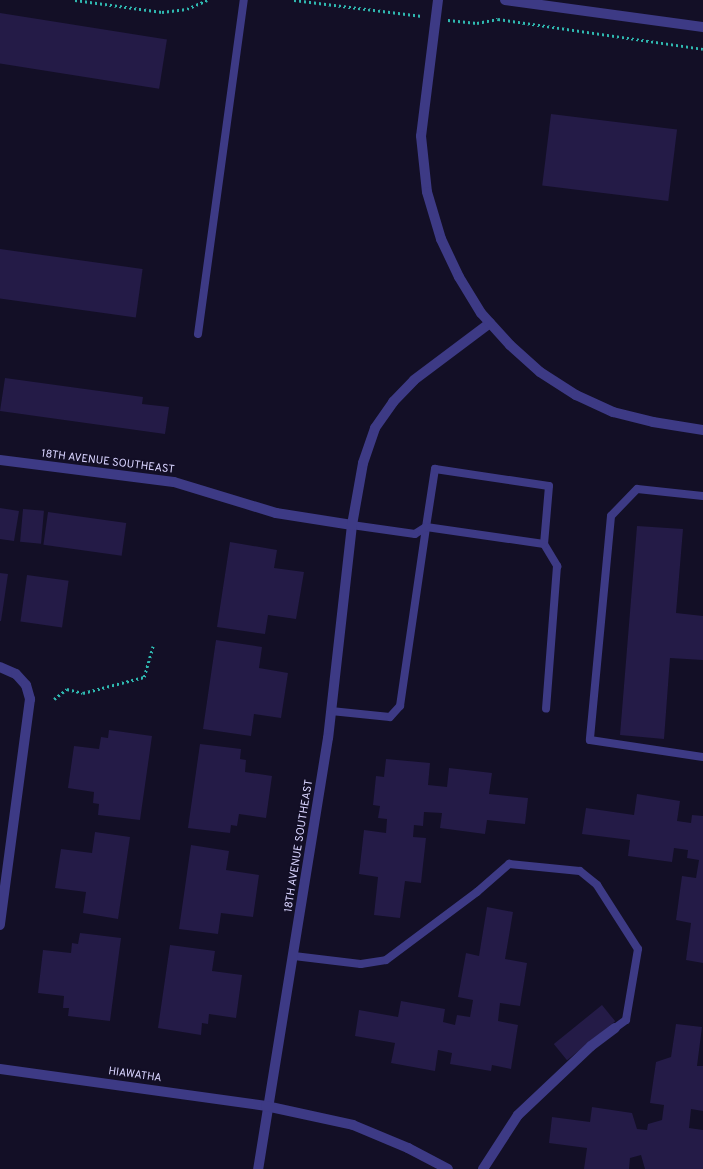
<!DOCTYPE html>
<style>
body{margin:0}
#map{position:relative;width:703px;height:1169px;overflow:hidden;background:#130f26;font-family:Overpass,sans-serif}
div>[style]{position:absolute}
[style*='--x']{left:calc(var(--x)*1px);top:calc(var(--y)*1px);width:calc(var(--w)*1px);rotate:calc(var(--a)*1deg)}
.building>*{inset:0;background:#241b47;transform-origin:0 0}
.path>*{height:2.5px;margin-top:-1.25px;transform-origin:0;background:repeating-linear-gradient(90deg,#2fb8b0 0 2px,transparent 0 5px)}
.service>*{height:8px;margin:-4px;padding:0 4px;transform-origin:4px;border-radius:4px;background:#3d3a85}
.minor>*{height:10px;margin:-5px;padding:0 5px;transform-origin:5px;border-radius:5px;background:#3d3a85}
.tertiary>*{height:10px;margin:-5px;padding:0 5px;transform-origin:5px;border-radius:5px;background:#3d3a85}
span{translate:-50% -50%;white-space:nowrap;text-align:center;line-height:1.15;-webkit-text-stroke:3px #130f26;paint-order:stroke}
.street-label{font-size:11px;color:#d9d4ff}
</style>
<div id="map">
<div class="building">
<div style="left:0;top:13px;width:169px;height:50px;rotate:9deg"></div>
<div style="left:551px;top:114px;width:127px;height:72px;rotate:7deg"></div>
<div style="left:0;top:249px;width:144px;height:49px;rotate:8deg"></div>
<div style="clip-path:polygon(5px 378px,143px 397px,142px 404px,169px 407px,165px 434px,0 411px)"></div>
<div style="clip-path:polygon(0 508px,19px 511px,14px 541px,0 539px)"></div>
<div style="left:23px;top:509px;width:21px;height:33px;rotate:5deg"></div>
<div style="left:48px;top:512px;width:79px;height:33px;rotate:8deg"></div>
<div style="clip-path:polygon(637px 526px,683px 529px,676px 613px,703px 616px,703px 660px,670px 658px,664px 739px,620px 735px)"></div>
<div style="clip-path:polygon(230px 542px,277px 550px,274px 568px,304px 572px,296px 619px,268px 615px,265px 634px,217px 627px)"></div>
<div style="clip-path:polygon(0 573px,8px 574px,1px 621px,0 621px)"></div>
<div style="left:27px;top:575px;width:42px;height:47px;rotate:8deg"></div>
<div style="clip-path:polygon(216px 640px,262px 647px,259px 668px,288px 673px,281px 718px,254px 714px,251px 736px,203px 729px)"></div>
<div style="clip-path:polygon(109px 730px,152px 736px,140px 820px,98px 815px,99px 804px,93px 803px,94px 792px,68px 788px,74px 746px,99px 749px,101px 737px,108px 738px)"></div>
<div style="clip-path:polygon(200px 744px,241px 749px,240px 759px,246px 760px,245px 772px,272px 776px,266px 818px,239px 814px,237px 826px,231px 825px,230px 833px,188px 828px)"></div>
<div style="clip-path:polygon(386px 759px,430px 763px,428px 785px,447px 787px,449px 768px,492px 773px,489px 794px,528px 798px,525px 824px,487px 820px,485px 834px,440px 828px,442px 813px,424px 812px,423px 826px,414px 825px,413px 837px,426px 838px,421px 883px,405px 881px,400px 918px,374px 915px,378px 877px,359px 874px,364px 830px,386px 833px,387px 819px,378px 818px,380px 806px,373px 805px,376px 776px,384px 777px)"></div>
<div style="clip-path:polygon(637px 794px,680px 801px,677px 821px,691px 823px,692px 815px,703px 816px,703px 963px,686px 960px,691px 923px,676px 920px,682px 876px,696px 878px,699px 860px,687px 858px,688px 850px,674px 848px,672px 862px,628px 856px,630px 840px,582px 834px,586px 808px,634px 815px)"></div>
<div style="clip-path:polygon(95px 832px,130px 837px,118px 919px,83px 913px,86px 892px,55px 888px,61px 849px,92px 853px)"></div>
<div style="clip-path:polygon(191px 845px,229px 851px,226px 870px,259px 875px,253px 917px,221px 913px,218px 934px,179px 929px)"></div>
<div style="clip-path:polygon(487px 907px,513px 912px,505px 959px,527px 963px,520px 1006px,500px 1003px,498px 1021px,518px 1025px,511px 1069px,492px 1065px,491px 1071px,450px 1064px,452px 1053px,438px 1050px,435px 1071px,391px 1063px,395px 1043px,355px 1036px,359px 1010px,398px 1017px,401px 1001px,445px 1009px,443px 1022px,455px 1025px,457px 1015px,470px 1017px,473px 1000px,458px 997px,466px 953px,479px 956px)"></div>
<div style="clip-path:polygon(80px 933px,121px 938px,110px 1021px,68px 1016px,69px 1008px,63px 1008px,64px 996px,38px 993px,43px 950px,71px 953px,72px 943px,78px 944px)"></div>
<div style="clip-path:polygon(170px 945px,215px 951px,212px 971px,242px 975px,236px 1018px,209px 1014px,208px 1024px,202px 1023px,201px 1035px,158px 1028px)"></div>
<div style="left:602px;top:1005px;width:21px;height:62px;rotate:51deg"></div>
<div style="clip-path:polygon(676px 1024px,702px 1027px,697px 1066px,703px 1066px,703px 1111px,691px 1109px,689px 1128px,703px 1130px,703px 1169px,645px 1169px,641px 1155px,630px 1158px,629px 1169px,584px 1169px,587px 1148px,549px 1143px,552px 1117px,590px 1122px,592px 1107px,632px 1113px,637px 1129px,647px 1130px,648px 1124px,662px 1120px,664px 1105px,650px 1103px,656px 1062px,671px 1057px)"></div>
</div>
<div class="path">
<div style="--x:75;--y:0;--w:88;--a:7.9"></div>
<div style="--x:162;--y:12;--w:25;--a:-7"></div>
<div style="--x:187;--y:9;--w:22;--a:-24"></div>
<div style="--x:294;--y:0;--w:129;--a:7.1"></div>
<div style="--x:448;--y:20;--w:29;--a:6"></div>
<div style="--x:477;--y:23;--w:21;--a:-11"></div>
<div style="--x:498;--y:19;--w:207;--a:8.3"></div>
<div style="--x:54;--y:699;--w:16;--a:-38"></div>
<div style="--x:67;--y:689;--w:16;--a:14"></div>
<div style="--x:83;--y:693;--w:63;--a:-14.7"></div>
<div style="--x:144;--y:677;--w:32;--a:-74"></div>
</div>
<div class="service">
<div style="--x:198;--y:334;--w:337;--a:-82.2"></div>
<div style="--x:703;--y:496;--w:66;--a:-173.9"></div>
<div style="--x:637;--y:489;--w:37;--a:134"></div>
<div style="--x:611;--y:516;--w:225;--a:95.4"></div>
<div style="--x:590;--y:740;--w:114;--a:8.6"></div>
<div style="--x:544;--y:544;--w:26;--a:59"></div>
<div style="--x:557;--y:566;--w:143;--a:94.4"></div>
<div style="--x:331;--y:711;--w:59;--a:5.8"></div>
<div style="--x:390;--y:717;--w:15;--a:-48"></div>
<div style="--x:400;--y:706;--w:181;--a:-81.7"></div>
<div style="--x:426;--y:527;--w:59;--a:-81.2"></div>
<div style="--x:435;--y:469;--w:115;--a:8.5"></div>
<div style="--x:549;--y:486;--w:58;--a:94.9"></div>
<div style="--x:544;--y:544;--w:119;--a:-171.8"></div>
<div style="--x:426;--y:527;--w:13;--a:148"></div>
<div style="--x:415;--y:534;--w:64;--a:-171.9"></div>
<div style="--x:294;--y:956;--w:67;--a:6.8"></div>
<div style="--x:361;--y:964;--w:25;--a:-9"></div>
<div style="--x:386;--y:960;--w:114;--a:-36.8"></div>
<div style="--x:477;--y:892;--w:43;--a:-41.2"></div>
<div style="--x:509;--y:864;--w:71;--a:5.6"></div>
<div style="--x:580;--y:871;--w:22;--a:39"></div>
<div style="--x:597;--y:885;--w:76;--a:57.4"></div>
<div style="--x:638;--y:949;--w:72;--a:99.6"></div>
<div style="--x:626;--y:1020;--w:14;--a:144"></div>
</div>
<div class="minor">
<div style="--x:0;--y:460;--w:175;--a:7.2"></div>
<div style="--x:174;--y:482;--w:107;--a:16.9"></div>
<div style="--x:276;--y:513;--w:77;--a:9"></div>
<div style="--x:352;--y:525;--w:214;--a:96.4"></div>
<div style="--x:328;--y:738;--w:437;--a:99.2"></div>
<div style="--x:352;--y:525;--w:63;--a:-79.9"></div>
<div style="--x:363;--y:463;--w:37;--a:-71"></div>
<div style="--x:375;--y:428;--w:32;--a:-55"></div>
<div style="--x:393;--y:402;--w:30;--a:-46"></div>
<div style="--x:414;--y:380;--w:95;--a:-36.9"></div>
<div style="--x:0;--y:667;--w:17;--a:24"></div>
<div style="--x:16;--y:674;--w:15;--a:48"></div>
<div style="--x:26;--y:685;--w:15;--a:74"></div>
<div style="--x:30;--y:699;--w:228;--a:97.6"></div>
<div style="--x:0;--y:1069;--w:269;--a:7.9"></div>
<div style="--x:266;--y:1106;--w:89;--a:12.3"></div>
<div style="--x:353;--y:1125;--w:60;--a:22.7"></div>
<div style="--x:408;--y:1148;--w:45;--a:27.7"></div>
<div style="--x:483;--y:1169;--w:64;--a:-57.1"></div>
<div style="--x:518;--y:1115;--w:100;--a:-43.4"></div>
<div style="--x:591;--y:1046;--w:30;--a:-37"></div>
</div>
<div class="tertiary">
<div style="--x:438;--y:0;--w:137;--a:97.1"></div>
<div style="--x:421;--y:136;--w:56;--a:83.9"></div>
<div style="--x:427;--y:192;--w:49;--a:73.4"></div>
<div style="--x:441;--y:239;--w:42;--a:64.7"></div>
<div style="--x:459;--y:277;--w:42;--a:58.6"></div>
<div style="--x:481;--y:313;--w:43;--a:47.8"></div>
<div style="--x:510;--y:345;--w:40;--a:42"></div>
<div style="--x:540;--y:372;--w:43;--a:32.6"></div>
<div style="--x:576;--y:395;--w:41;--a:24.7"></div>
<div style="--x:613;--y:412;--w:41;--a:14"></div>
<div style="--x:653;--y:422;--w:51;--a:9.1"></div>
<div style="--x:505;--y:0;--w:200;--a:7.8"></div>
</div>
<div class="street-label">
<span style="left:108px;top:462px;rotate:7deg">18TH AVENUE SOUTHEAST</span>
<span style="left:299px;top:846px;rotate:-81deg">18TH AVENUE SOUTHEAST</span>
<span style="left:135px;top:1075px;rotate:8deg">HIAWATHA</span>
</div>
</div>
